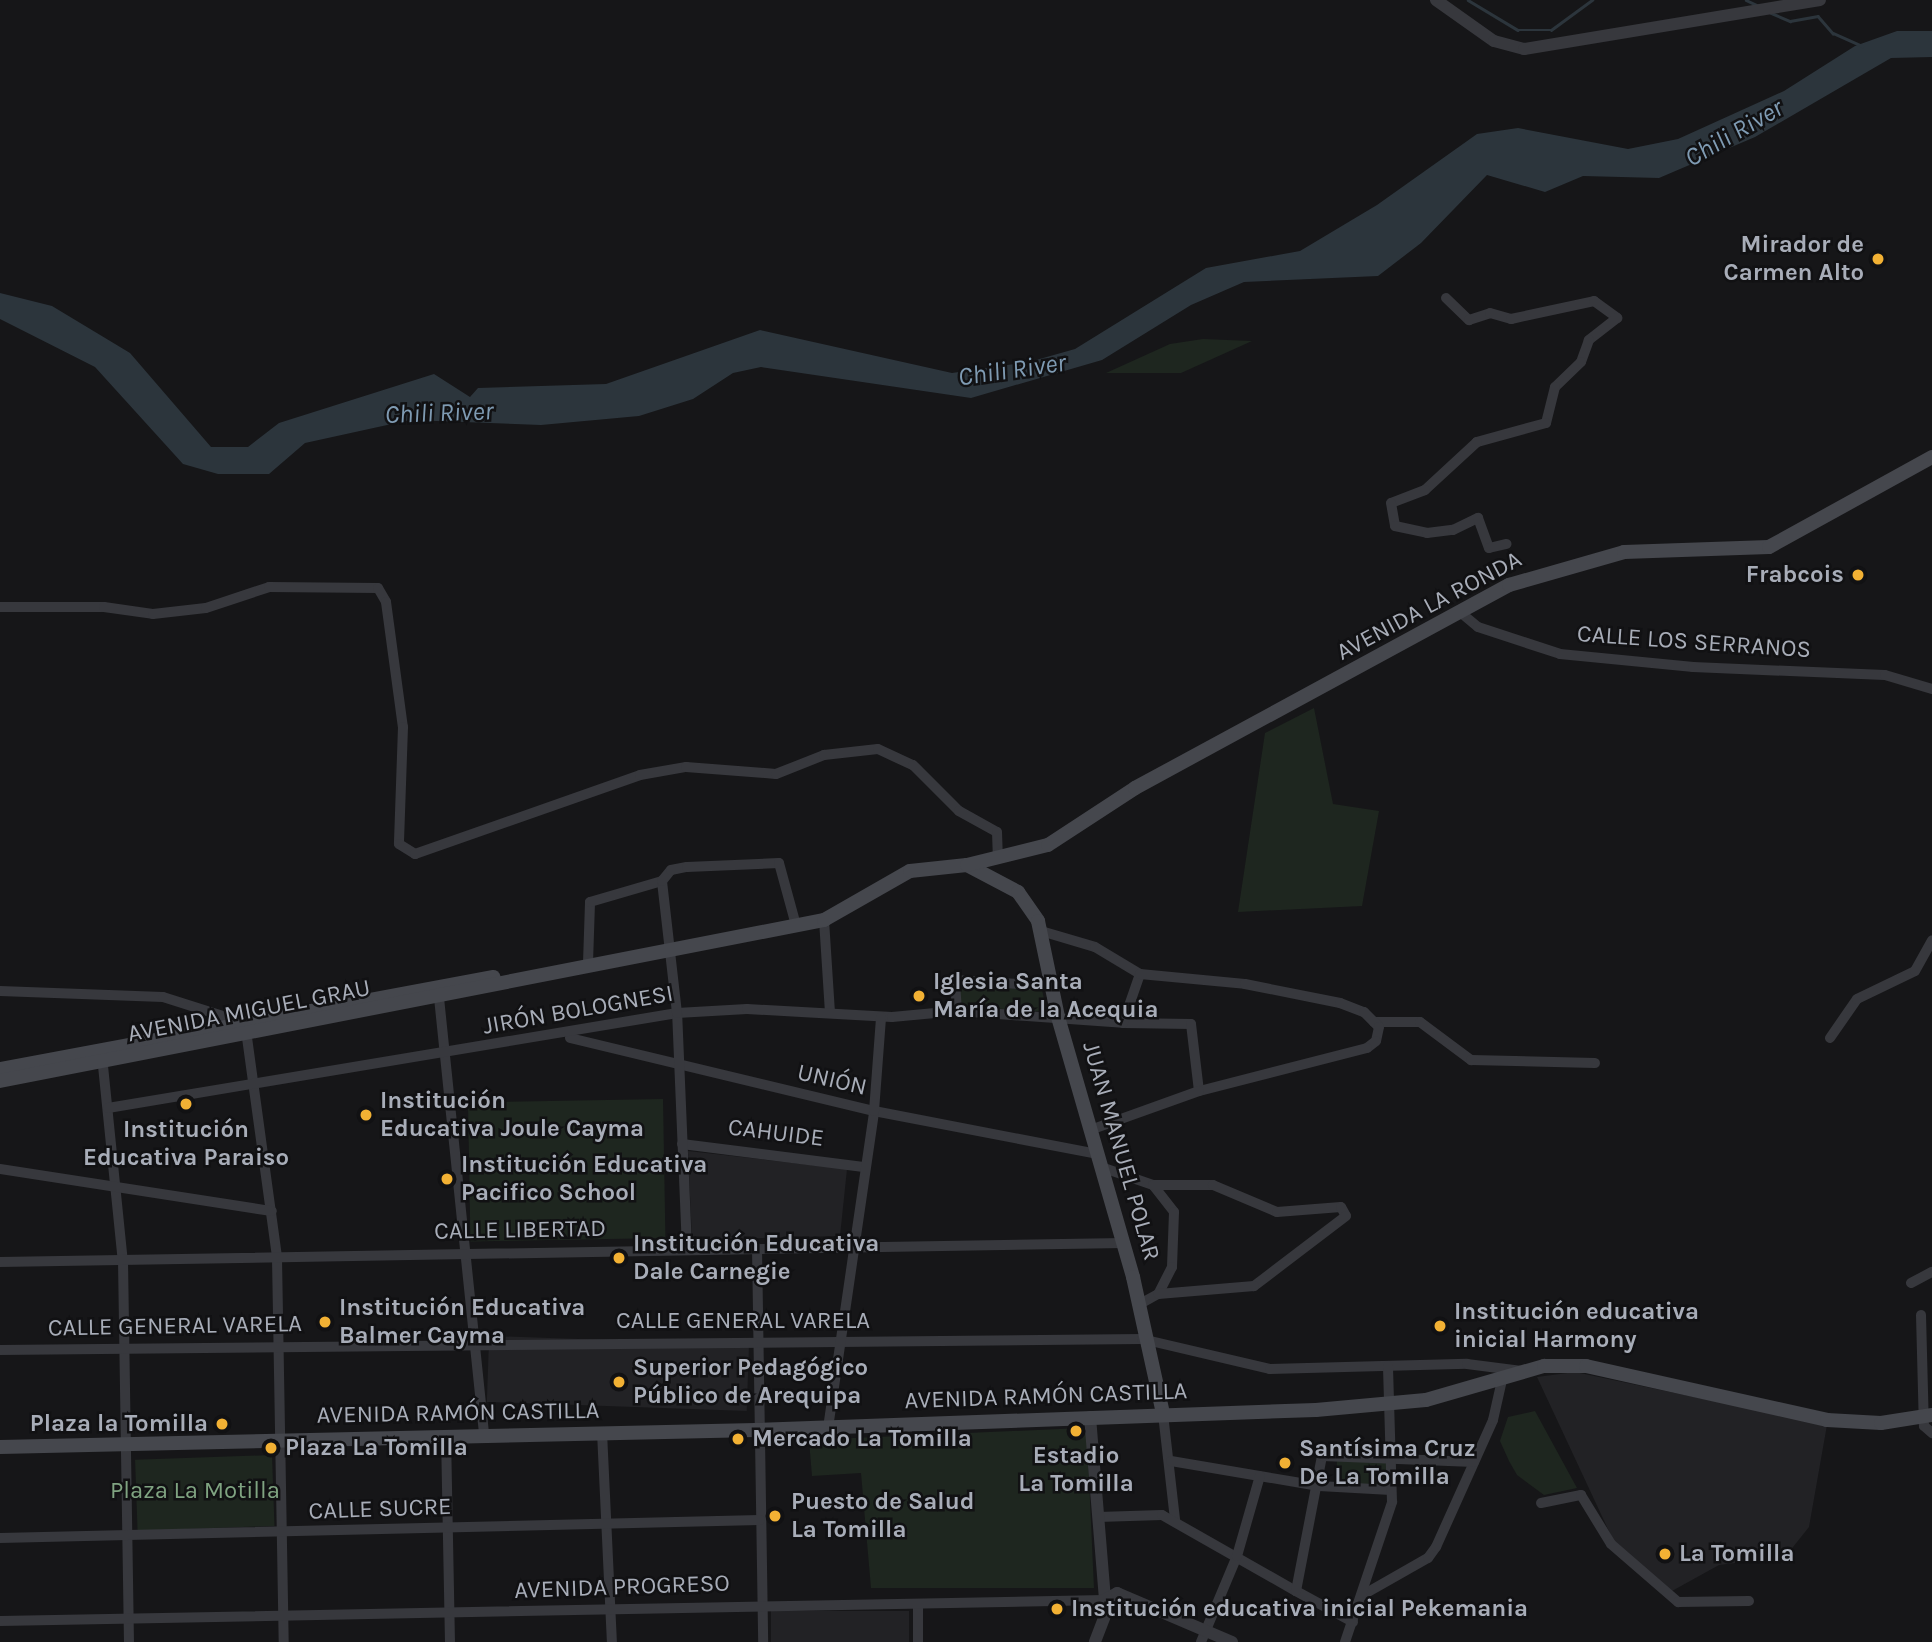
<!DOCTYPE html>
<meta charset="utf-8">
<style>
body{margin:0}
#map{position:relative;width:1932px;height:1642px;overflow:hidden;background:#161618;font-family:Karla,sans-serif}
div>[style]{position:absolute}
[style*='--x']{left:calc(var(--x)*1px);top:calc(var(--y)*1px);width:calc(var(--w)*1px);rotate:calc(var(--a)*1deg)}
.built>*{inset:0;background:#222225;transform-origin:0 0}
.green>*{inset:0;background:#1e261f;transform-origin:0 0}
.water>*{inset:0;background:#2c353c}
.stream>*{height:2.5px;margin:-1.25px;padding:0 1.25px;transform-origin:1.25px;border-radius:1.25px;background:#2c353c}
.minor>*{height:10px;margin:-5px;padding:0 5px;transform-origin:5px;border-radius:5px;background:#37383d}
.tertiary>*{height:12px;margin:-6px;padding:0 6px;transform-origin:6px;border-radius:6px;background:#37383d}
.secondary>*{height:14px;margin:-7px;padding:0 7px;transform-origin:7px;border-radius:7px;background:#45474d}
.dots>*{width:19px;height:19px;translate:-50% -50%;box-sizing:border-box;border:4px solid #111113;border-radius:50%}
span{translate:-50% -50%;white-space:nowrap;text-align:center;line-height:1.15;-webkit-text-stroke:5px #111113;paint-order:stroke}
.poi-label{font-size:24px;color:#a8adb8;font-weight:700}
.right{translate:-100% -50%;text-align:right}
.left{translate:0 -50%;text-align:left}
.street-label{font-size:24px;color:#a8adb8}
.park-label{font-size:24px;color:#7fa381}
.water-label{font-size:26px;color:#7f9bb3;font-style:italic}
</style>
<div id="map">
<div class="built">
<div style="clip-path:polygon(688px 1151px,847px 1169px,840px 1236px,692px 1240px)"></div>
<div style="left:749px;top:1345px;width:66px;height:260px;rotate:92deg"></div>
<div style="clip-path:polygon(1575px 1372px,1827px 1425px,1809px 1527px,1785px 1557px,1719px 1565px,1672px 1591px,1614px 1542px,1537px 1377px)"></div>
<div style="left:909px;top:1611px;width:31px;height:138px;rotate:90deg"></div>
</div>
<div class="green">
<div style="clip-path:polygon(1203px 339px,1252px 341px,1181px 373px,1106px 373px,1170px 344px)"></div>
<div style="clip-path:polygon(1314px 708px,1333px 804px,1379px 811px,1362px 906px,1238px 912px,1265px 733px)"></div>
<div style="clip-path:polygon(959px 986px,1042px 990px,1047px 1012px,961px 1006px)"></div>
<div style="left:663px;top:1099px;width:139px;height:195px;rotate:89deg"></div>
<div style="clip-path:polygon(1535px 1411px,1577px 1488px,1544px 1495px,1517px 1475px,1509px 1461px,1500px 1441px,1508px 1417px)"></div>
<div style="clip-path:polygon(1082px 1428px,1087px 1435px,1094px 1588px,871px 1588px,861px 1473px,812px 1476px,809px 1440px)"></div>
<div style="left:272px;top:1455px;width:71px;height:137px;rotate:88deg"></div>
<div style="left:1337px;top:1460px;width:51px;height:24px;rotate:3deg"></div>
</div>
<div class="water">
<div style="clip-path:polygon(1897px 31px,1932px 31px,1932px 57px,1891px 58px,1755px 137px,1659px 178px,1583px 176px,1545px 192px,1487px 175px,1421px 243px,1378px 276px,1244px 282px,1191px 305px,1102px 360px,971px 398px,761px 367px,733px 373px,693px 399px,639px 416px,541px 425px,410px 420px,305px 443px,269px 474px,218px 474px,183px 464px,95px 367px,0 319px,0 293px,52px 306px,130px 353px,211px 447px,248px 447px,279px 423px,434px 374px,470px 397px,478px 388px,606px 384px,760px 330px,952px 373px,1029px 362px,1075px 349px,1206px 268px,1300px 251px,1377px 205px,1477px 134px,1518px 128px,1628px 149px,1678px 139px,1784px 91px,1855px 46px)"></div>
</div>
<div class="stream">
<div style="--x:1468;--y:0;--w:58;--a:31"></div>
<div style="--x:1518;--y:30;--w:33;--a:0"></div>
<div style="--x:1551;--y:30;--w:51;--a:-36.2"></div>
<div style="--x:1746;--y:0;--w:14;--a:25"></div>
<div style="--x:1771;--y:13;--w:21;--a:23"></div>
<div style="--x:1790;--y:21;--w:28;--a:-10"></div>
<div style="--x:1818;--y:16;--w:23;--a:49"></div>
<div style="--x:1833;--y:33;--w:32;--a:24"></div>
</div>
<div class="minor">
<div style="--x:1446;--y:298;--w:32;--a:44"></div>
<div style="--x:1469;--y:320;--w:22;--a:-18"></div>
<div style="--x:1490;--y:313;--w:22;--a:16"></div>
<div style="--x:1511;--y:319;--w:85;--a:-12.2"></div>
<div style="--x:1594;--y:301;--w:29;--a:36"></div>
<div style="--x:1617;--y:318;--w:36;--a:142"></div>
<div style="--x:1589;--y:340;--w:23;--a:110"></div>
<div style="--x:1581;--y:362;--w:36;--a:136"></div>
<div style="--x:1555;--y:387;--w:37;--a:104"></div>
<div style="--x:1546;--y:423;--w:72;--a:164.6"></div>
<div style="--x:1477;--y:442;--w:71;--a:137.3"></div>
<div style="--x:1425;--y:490;--w:36;--a:159"></div>
<div style="--x:1391;--y:503;--w:23;--a:80"></div>
<div style="--x:1395;--y:526;--w:33;--a:12"></div>
<div style="--x:1427;--y:533;--w:26;--a:-7"></div>
<div style="--x:1453;--y:530;--w:28;--a:-26"></div>
<div style="--x:1478;--y:518;--w:32;--a:70"></div>
<div style="--x:1489;--y:548;--w:18;--a:-13"></div>
<div style="--x:0;--y:607;--w:104;--a:0"></div>
<div style="--x:104;--y:607;--w:49;--a:8.1"></div>
<div style="--x:153;--y:614;--w:53;--a:-6.5"></div>
<div style="--x:206;--y:608;--w:66;--a:-18.4"></div>
<div style="--x:269;--y:587;--w:109;--a:0.5"></div>
<div style="--x:378;--y:588;--w:16;--a:60"></div>
<div style="--x:386;--y:602;--w:126;--a:82.3"></div>
<div style="--x:403;--y:727;--w:117;--a:92"></div>
<div style="--x:399;--y:844;--w:19;--a:32"></div>
<div style="--x:415;--y:854;--w:238;--a:-19.3"></div>
<div style="--x:640;--y:775;--w:47;--a:-9.9"></div>
<div style="--x:686;--y:767;--w:90;--a:4.4"></div>
<div style="--x:776;--y:774;--w:52;--a:-21.6"></div>
<div style="--x:824;--y:755;--w:54;--a:-6.3"></div>
<div style="--x:878;--y:749;--w:38;--a:25"></div>
<div style="--x:913;--y:765;--w:65;--a:45"></div>
<div style="--x:959;--y:811;--w:43;--a:28.9"></div>
<div style="--x:997;--y:832;--w:25;--a:88"></div>
<div style="--x:1460;--y:612;--w:23;--a:40"></div>
<div style="--x:1478;--y:627;--w:86;--a:18.2"></div>
<div style="--x:1560;--y:654;--w:134;--a:5.6"></div>
<div style="--x:1693;--y:667;--w:192;--a:2.4"></div>
<div style="--x:1885;--y:675;--w:49;--a:16.6"></div>
<div style="--x:824;--y:920;--w:93;--a:86.3"></div>
<div style="--x:1041;--y:931;--w:56;--a:16.5"></div>
<div style="--x:1095;--y:947;--w:52;--a:31"></div>
<div style="--x:588;--y:963;--w:61;--a:-88.1"></div>
<div style="--x:590;--y:902;--w:75;--a:-16.3"></div>
<div style="--x:438;--y:988;--w:448;--a:84.1"></div>
<div style="--x:0;--y:991;--w:163;--a:2.1"></div>
<div style="--x:163;--y:997;--w:86;--a:17.6"></div>
<div style="--x:245;--y:1023;--w:237;--a:82.2"></div>
<div style="--x:277;--y:1258;--w:384;--a:89"></div>
<div style="--x:957;--y:1011;--w:31;--a:-94"></div>
<div style="--x:955;--y:980;--w:96;--a:3.6"></div>
<div style="--x:1374;--y:1022;--w:46;--a:0"></div>
<div style="--x:1420;--y:1022;--w:64;--a:36.7"></div>
<div style="--x:1471;--y:1060;--w:124;--a:1.4"></div>
<div style="--x:1123;--y:1023;--w:68;--a:0.8"></div>
<div style="--x:1191;--y:1024;--w:67;--a:83.2"></div>
<div style="--x:570;--y:1038;--w:313;--a:13.5"></div>
<div style="--x:874;--y:1111;--w:227;--a:10.9"></div>
<div style="--x:1830;--y:1038;--w:47;--a:-55.3"></div>
<div style="--x:1857;--y:999;--w:64;--a:-25.8"></div>
<div style="--x:1915;--y:971;--w:35;--a:-61"></div>
<div style="--x:102;--y:1056;--w:206;--a:84.2"></div>
<div style="--x:123;--y:1261;--w:381;--a:89.1"></div>
<div style="--x:108;--y:1108;--w:577;--a:-9.48"></div>
<div style="--x:677;--y:1013;--w:70;--a:-3.3"></div>
<div style="--x:747;--y:1009;--w:145;--a:3.2"></div>
<div style="--x:892;--y:1017;--w:65;--a:-5.3"></div>
<div style="--x:957;--y:1011;--w:166;--a:4.1"></div>
<div style="--x:1123;--y:1023;--w:52;--a:-70.9"></div>
<div style="--x:1140;--y:974;--w:105;--a:5.4"></div>
<div style="--x:1245;--y:984;--w:97;--a:11.3"></div>
<div style="--x:1340;--y:1003;--w:26;--a:21"></div>
<div style="--x:1364;--y:1012;--w:21;--a:45"></div>
<div style="--x:1379;--y:1027;--w:14;--a:102"></div>
<div style="--x:1376;--y:1041;--w:11;--a:142"></div>
<div style="--x:1367;--y:1048;--w:173;--a:165.6"></div>
<div style="--x:1199;--y:1091;--w:116;--a:160.3"></div>
<div style="--x:682;--y:1144;--w:183;--a:7.2"></div>
<div style="--x:1101;--y:1167;--w:55;--a:19.1"></div>
<div style="--x:1153;--y:1185;--w:34;--a:52"></div>
<div style="--x:1174;--y:1212;--w:55;--a:92.1"></div>
<div style="--x:1172;--y:1267;--w:30;--a:117"></div>
<div style="--x:1158;--y:1294;--w:21;--a:151"></div>
<div style="--x:0;--y:1169;--w:275;--a:8.8"></div>
<div style="--x:1153;--y:1185;--w:60;--a:0"></div>
<div style="--x:1213;--y:1185;--w:69;--a:22.9"></div>
<div style="--x:1277;--y:1212;--w:64;--a:-4.5"></div>
<div style="--x:1341;--y:1207;--w:10;--a:61"></div>
<div style="--x:1346;--y:1216;--w:116;--a:142.7"></div>
<div style="--x:1254;--y:1286;--w:96;--a:175.2"></div>
<div style="--x:757;--y:1248;--w:394;--a:89.1"></div>
<div style="--x:687;--y:1249;--w:236;--a:-92.4"></div>
<div style="--x:677;--y:1013;--w:133;--a:-96.5"></div>
<div style="--x:662;--y:881;--w:14;--a:-51"></div>
<div style="--x:671;--y:870;--w:16;--a:-11"></div>
<div style="--x:687;--y:867;--w:92;--a:-2.5"></div>
<div style="--x:779;--y:863;--w:64;--a:74.7"></div>
<div style="--x:0;--y:1262;--w:1124;--a:-0.97"></div>
<div style="--x:1911;--y:1283;--w:24;--a:-28"></div>
<div style="--x:1921;--y:1315;--w:111;--a:88.5"></div>
<div style="--x:1924;--y:1426;--w:11;--a:41"></div>
<div style="--x:0;--y:1350;--w:1142;--a:-0.55"></div>
<div style="--x:1142;--y:1339;--w:131;--a:13.2"></div>
<div style="--x:1270;--y:1369;--w:197;--a:-1.5"></div>
<div style="--x:1467;--y:1364;--w:55;--a:7.3"></div>
<div style="--x:1163;--y:1414;--w:107;--a:83.5"></div>
<div style="--x:828;--y:1428;--w:320;--a:-81.7"></div>
<div style="--x:874;--y:1111;--w:94;--a:-85.7"></div>
<div style="--x:602;--y:1432;--w:210;--a:87.3"></div>
<div style="--x:446;--y:1435;--w:207;--a:88.9"></div>
<div style="--x:1171;--y:1461;--w:150;--a:9.6"></div>
<div style="--x:1319;--y:1486;--w:72;--a:3.2"></div>
<div style="--x:1541;--y:1503;--w:41;--a:-11.3"></div>
<div style="--x:1581;--y:1495;--w:57;--a:58.5"></div>
<div style="--x:1611;--y:1544;--w:89;--a:40.9"></div>
<div style="--x:1678;--y:1602;--w:71;--a:-0.8"></div>
<div style="--x:1098;--y:1517;--w:64;--a:-1.8"></div>
<div style="--x:1162;--y:1515;--w:154;--a:29.6"></div>
<div style="--x:0;--y:1538;--w:760;--a:-1.36"></div>
<div style="--x:1361;--y:1596;--w:77;--a:-29.6"></div>
<div style="--x:1428;--y:1558;--w:14;--a:-54"></div>
<div style="--x:1436;--y:1547;--w:139;--a:-65.8"></div>
<div style="--x:1493;--y:1420;--w:41;--a:-77.3"></div>
<div style="--x:918;--y:1604;--w:38;--a:90"></div>
<div style="--x:0;--y:1621;--w:1104;--a:-1.09"></div>
<div style="--x:1353;--y:1622;--w:65;--a:-151.5"></div>
<div style="--x:1296;--y:1591;--w:137;--a:-79.1"></div>
<div style="--x:1322;--y:1456;--w:152;--a:2.3"></div>
<div style="--x:1201;--y:1642;--w:93;--a:-67.3"></div>
<div style="--x:1237;--y:1556;--w:83;--a:-74"></div>
<div style="--x:1345;--y:1642;--w:148;--a:-71.4"></div>
<div style="--x:1392;--y:1502;--w:136;--a:-91.7"></div>
</div>
<div class="tertiary">
<div style="--x:1436;--y:0;--w:71;--a:35.3"></div>
<div style="--x:1494;--y:41;--w:31;--a:15"></div>
<div style="--x:1524;--y:49;--w:300;--a:-9.4"></div>
<div style="--x:1090;--y:1417;--w:197;--a:85.3"></div>
<div style="--x:1106;--y:1613;--w:31;--a:111"></div>
<div style="--x:1104;--y:1600;--w:15;--a:-28"></div>
<div style="--x:1117;--y:1593;--w:125;--a:23.1"></div>
</div>
<div class="secondary">
<div style="--x:967;--y:865;--w:58;--a:27.9"></div>
<div style="--x:1018;--y:892;--w:35;--a:55"></div>
<div style="--x:1038;--y:921;--w:98;--a:78.2"></div>
<div style="--x:1058;--y:1017;--w:271;--a:73.9"></div>
<div style="--x:1133;--y:1277;--w:140;--a:77.6"></div>
<div style="--x:0;--y:1069;--w:502;--a:-10.57"></div>
<div style="--x:0;--y:1081;--w:840;--a:-11.06"></div>
<div style="--x:824;--y:920;--w:99;--a:-29.7"></div>
<div style="--x:910;--y:871;--w:57;--a:-6"></div>
<div style="--x:967;--y:865;--w:83;--a:-13.9"></div>
<div style="--x:1048;--y:845;--w:104;--a:-33.2"></div>
<div style="--x:1135;--y:788;--w:426;--a:-28.5"></div>
<div style="--x:1509;--y:585;--w:120;--a:-16"></div>
<div style="--x:1624;--y:552;--w:145;--a:-2"></div>
<div style="--x:1769;--y:547;--w:186;--a:-28.9"></div>
<div style="--x:0;--y:1447;--w:756;--a:-1.29"></div>
<div style="--x:756;--y:1430;--w:560;--a:-2.05"></div>
<div style="--x:1316;--y:1410;--w:110;--a:-5.2"></div>
<div style="--x:1426;--y:1400;--w:123;--a:-16.1"></div>
<div style="--x:1544;--y:1366;--w:42;--a:0"></div>
<div style="--x:1586;--y:1366;--w:247;--a:12.6"></div>
<div style="--x:1827;--y:1420;--w:54;--a:3.2"></div>
<div style="--x:1881;--y:1423;--w:52;--a:-8.9"></div>
</div>
<div class="dots">
<div style="left:1878px;top:259px;background:#f2b134"></div>
<div style="left:1858px;top:575px;background:#f2b134"></div>
<div style="left:919px;top:996px;background:#f2b134"></div>
<div style="left:186px;top:1104px;background:#f2b134"></div>
<div style="left:366px;top:1115px;background:#f2b134"></div>
<div style="left:447px;top:1179px;background:#f2b134"></div>
<div style="left:619px;top:1258px;background:#f2b134"></div>
<div style="left:325px;top:1322px;background:#f2b134"></div>
<div style="left:1440px;top:1326px;background:#f2b134"></div>
<div style="left:619px;top:1382px;background:#f2b134"></div>
<div style="left:222px;top:1424px;background:#f2b134"></div>
<div style="left:1076px;top:1431px;background:#f2b134"></div>
<div style="left:738px;top:1439px;background:#f2b134"></div>
<div style="left:271px;top:1448px;background:#f2b134"></div>
<div style="left:1285px;top:1463px;background:#f2b134"></div>
<div style="left:775px;top:1516px;background:#f2b134"></div>
<div style="left:1665px;top:1554px;background:#f2b134"></div>
<div style="left:1057px;top:1609px;background:#f2b134"></div>
</div>
<div class="poi-label">
<span class="right" style="left:1864px;top:259px">Mirador de<br>Carmen Alto</span>
<span class="right" style="left:1844px;top:575px">Frabcois</span>
<span class="left" style="left:933px;top:996px">Iglesia Santa<br>María de la Acequia</span>
<span class="left" style="left:380px;top:1115px">Institución<br>Educativa Joule Cayma</span>
<span style="left:186px;top:1144px">Institución<br>Educativa Paraiso</span>
<span class="left" style="left:461px;top:1179px">Institución Educativa<br>Pacifico School</span>
<span class="left" style="left:633px;top:1258px">Institución Educativa<br>Dale Carnegie</span>
<span class="left" style="left:339px;top:1322px">Institución Educativa<br>Balmer Cayma</span>
<span class="left" style="left:1454px;top:1326px">Institución educativa<br>inicial Harmony</span>
<span class="left" style="left:633px;top:1382px">Superior Pedagógico<br>Público de Arequipa</span>
<span class="right" style="left:208px;top:1424px">Plaza la Tomilla</span>
<span class="left" style="left:752px;top:1439px">Mercado La Tomilla</span>
<span class="left" style="left:285px;top:1448px">Plaza La Tomilla</span>
<span class="left" style="left:1299px;top:1463px">Santísima Cruz<br>De La Tomilla</span>
<span style="left:1076px;top:1470px">Estadio<br>La Tomilla</span>
<span class="left" style="left:791px;top:1516px">Puesto de Salud<br>La Tomilla</span>
<span class="left" style="left:1679px;top:1554px">La Tomilla</span>
<span class="left" style="left:1071px;top:1609px">Institución educativa inicial Pekemania</span>
</div>
<div class="street-label">
<span style="left:1429px;top:606px;rotate:-28deg">AVENIDA LA RONDA</span>
<span style="left:1694px;top:642px;rotate:4deg">CALLE LOS SERRANOS</span>
<span style="left:578px;top:1010px;rotate:-10deg">JIRÓN BOLOGNESI</span>
<span style="left:249px;top:1011px;rotate:-11deg">AVENIDA MIGUEL GRAU</span>
<span style="left:832px;top:1080px;rotate:13deg">UNIÓN</span>
<span style="left:776px;top:1133px;rotate:7deg">CAHUIDE</span>
<span style="left:1121px;top:1151px;rotate:74deg">JUAN MANUEL POLAR</span>
<span style="left:520px;top:1230px;rotate:-1deg">CALLE LIBERTAD</span>
<span style="left:743px;top:1321px">CALLE GENERAL VARELA</span>
<span style="left:175px;top:1326px;rotate:-1deg">CALLE GENERAL VARELA</span>
<span style="left:1046px;top:1396px;rotate:-2deg">AVENIDA RAMÓN CASTILLA</span>
<span style="left:458px;top:1413px;rotate:-1deg">AVENIDA RAMÓN CASTILLA</span>
<span style="left:380px;top:1509px;rotate:-2deg">CALLE SUCRE</span>
<span style="left:622px;top:1587px;rotate:-2deg">AVENIDA PROGRESO</span>
</div>
<div class="park-label">
<span style="left:195px;top:1491px">Plaza La Motilla</span>
</div>
<div class="water-label">
<span style="left:1734px;top:133px;rotate:-30deg">Chili River</span>
<span style="left:1012px;top:370px;rotate:-8deg">Chili River</span>
<span style="left:439px;top:413px;rotate:-2deg">Chili River</span>
</div>
</div>
